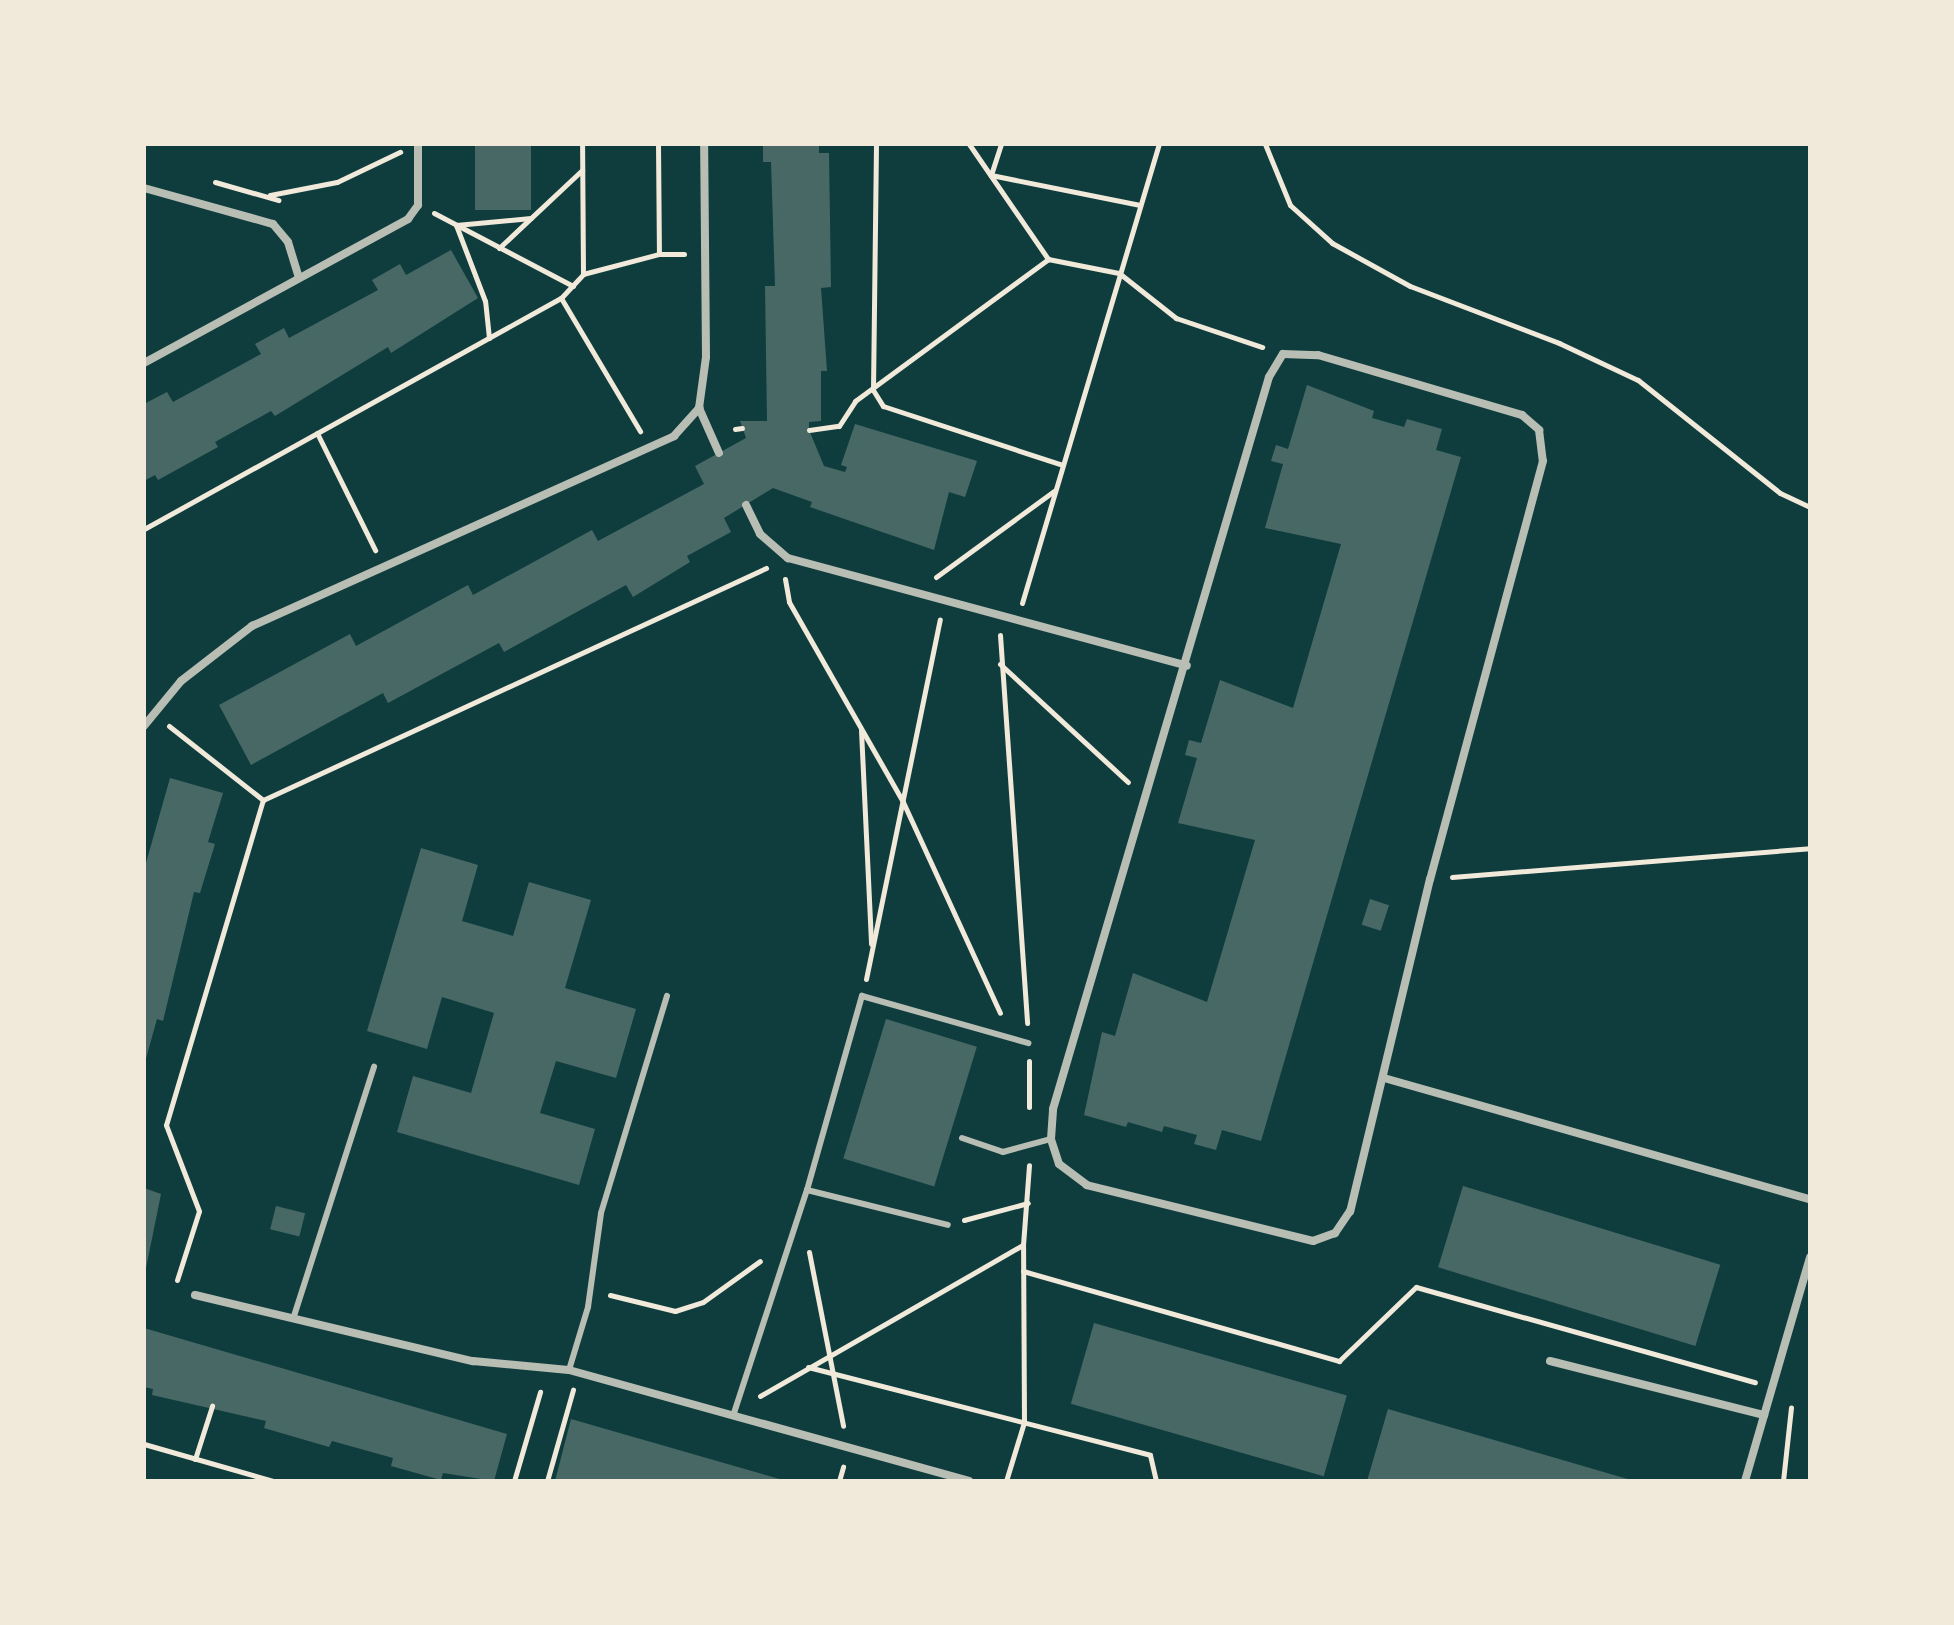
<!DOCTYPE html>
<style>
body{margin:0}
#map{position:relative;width:1954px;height:1625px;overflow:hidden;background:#0f3d3e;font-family:Lato,sans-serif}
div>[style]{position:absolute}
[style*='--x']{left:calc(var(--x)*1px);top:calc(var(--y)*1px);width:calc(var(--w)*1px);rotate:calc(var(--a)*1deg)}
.building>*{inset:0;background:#486865;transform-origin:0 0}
.path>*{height:5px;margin:-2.5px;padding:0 2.5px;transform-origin:2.5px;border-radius:2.5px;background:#f1e9da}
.service>*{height:6px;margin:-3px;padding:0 3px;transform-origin:3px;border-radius:3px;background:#b8beb3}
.minor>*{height:8px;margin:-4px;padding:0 4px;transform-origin:4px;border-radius:4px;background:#b8beb3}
span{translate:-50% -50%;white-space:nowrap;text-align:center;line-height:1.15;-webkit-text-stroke:8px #f1e9da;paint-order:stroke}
.frame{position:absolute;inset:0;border:146px solid #f1e9da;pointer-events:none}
</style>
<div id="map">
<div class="building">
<div style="left:475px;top:144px;width:56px;height:66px"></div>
<div style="clip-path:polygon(763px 144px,819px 144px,819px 153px,829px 153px,831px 287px,821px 288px,827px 371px,821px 371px,821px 421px,809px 422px,809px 430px,824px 466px,845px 472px,847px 467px,841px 465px,855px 424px,977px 461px,965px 497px,949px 492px,934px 550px,810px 507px,812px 502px,773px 488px,724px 518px,731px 532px,687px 556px,690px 562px,633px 597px,626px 585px,504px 652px,499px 643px,388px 703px,383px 693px,251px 765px,219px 705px,350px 634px,356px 646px,468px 585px,473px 595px,592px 530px,598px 541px,704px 484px,695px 466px,746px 438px,740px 421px,767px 421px,765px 286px,775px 286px,771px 162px,763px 162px)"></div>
<div style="clip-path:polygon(451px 250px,478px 298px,391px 353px,388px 347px,275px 416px,271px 411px,215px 442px,218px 447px,158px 480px,155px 475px,144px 481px,144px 404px,167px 392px,173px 402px,261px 354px,255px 344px,284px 328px,289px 338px,378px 290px,372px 280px,400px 264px,406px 275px)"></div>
<div style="clip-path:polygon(1307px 385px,1374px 411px,1372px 418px,1404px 427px,1407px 419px,1442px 429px,1436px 450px,1461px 457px,1261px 1141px,1222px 1130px,1216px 1150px,1194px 1144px,1197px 1135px,1164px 1126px,1162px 1132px,1128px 1122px,1126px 1127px,1084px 1115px,1102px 1032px,1115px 1036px,1133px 973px,1207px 1002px,1255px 840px,1178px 823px,1197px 758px,1185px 755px,1189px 740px,1201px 743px,1220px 680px,1293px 708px,1341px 544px,1265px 528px,1283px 464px,1271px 461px,1276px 445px,1288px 449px)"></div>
<div style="clip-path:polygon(170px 778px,223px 793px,208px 842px,215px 844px,200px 893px,194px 892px,163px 1021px,157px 1019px,145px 1062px,144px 870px)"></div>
<div style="clip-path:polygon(421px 848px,478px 865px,462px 921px,513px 936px,529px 882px,591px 900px,565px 988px,636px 1009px,616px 1078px,556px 1061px,540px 1113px,595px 1129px,579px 1185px,397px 1132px,413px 1076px,471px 1093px,494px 1013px,442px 997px,427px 1049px,367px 1031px)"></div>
<div style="left:1370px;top:899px;width:20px;height:27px;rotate:18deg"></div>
<div style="left:886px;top:1019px;width:95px;height:146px;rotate:17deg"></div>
<div style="left:1463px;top:1186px;width:269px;height:85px;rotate:17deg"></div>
<div style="clip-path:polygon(144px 1188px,161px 1194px,145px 1273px,144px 1272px)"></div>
<div style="left:276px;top:1206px;width:30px;height:24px;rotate:14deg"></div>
<div style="left:1094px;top:1323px;width:263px;height:84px;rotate:16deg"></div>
<div style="clip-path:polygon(144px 1328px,507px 1434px,494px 1481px,443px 1473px,441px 1480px,391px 1466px,393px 1458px,332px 1441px,329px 1447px,264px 1428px,266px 1421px,152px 1395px,153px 1389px,144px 1387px)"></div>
<div style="clip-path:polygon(1388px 1409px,1631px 1480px,1631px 1481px,1367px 1481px)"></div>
<div style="clip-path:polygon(571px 1419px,783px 1480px,783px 1481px,555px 1481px)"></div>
</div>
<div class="path">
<div style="--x:658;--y:144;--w:110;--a:89.5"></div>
<div style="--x:876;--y:144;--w:246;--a:90.7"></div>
<div style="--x:873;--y:390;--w:19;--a:58"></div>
<div style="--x:883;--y:406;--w:188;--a:18.2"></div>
<div style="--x:969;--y:144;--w:140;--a:55.5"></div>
<div style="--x:1048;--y:259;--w:72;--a:11.2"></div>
<div style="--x:1119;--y:273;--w:73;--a:38.3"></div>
<div style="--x:1176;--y:318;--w:91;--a:18.6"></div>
<div style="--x:1001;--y:144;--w:33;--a:108"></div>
<div style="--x:991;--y:175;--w:152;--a:11.4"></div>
<div style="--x:1265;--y:144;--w:66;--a:67.7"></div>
<div style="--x:1290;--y:205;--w:57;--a:42.1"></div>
<div style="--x:1332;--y:243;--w:89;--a:28.9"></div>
<div style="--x:1410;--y:286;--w:160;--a:20.9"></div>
<div style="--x:1559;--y:343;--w:87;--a:25.1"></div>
<div style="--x:1638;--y:380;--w:181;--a:38.5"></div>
<div style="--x:1780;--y:493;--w:33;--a:25"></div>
<div style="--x:215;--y:182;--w:66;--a:15.9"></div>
<div style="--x:270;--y:195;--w:68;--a:-11"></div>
<div style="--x:337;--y:182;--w:70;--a:-25.5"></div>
<div style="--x:434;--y:213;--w:157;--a:27.7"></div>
<div style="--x:499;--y:248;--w:114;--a:-43.2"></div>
<div style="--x:583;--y:274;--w:79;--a:-14.7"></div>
<div style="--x:659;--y:254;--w:25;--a:0"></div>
<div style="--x:561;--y:298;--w:155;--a:59.3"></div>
<div style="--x:489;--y:338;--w:37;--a:-96"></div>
<div style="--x:485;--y:301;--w:81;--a:-110.9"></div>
<div style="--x:456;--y:225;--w:75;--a:-5.3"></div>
<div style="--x:735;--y:429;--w:7;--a:-8"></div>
<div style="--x:809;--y:430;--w:30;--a:-8"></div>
<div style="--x:839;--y:426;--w:30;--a:-57"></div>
<div style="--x:855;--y:401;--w:240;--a:-36.3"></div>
<div style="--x:317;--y:433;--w:131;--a:63.6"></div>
<div style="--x:144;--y:529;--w:477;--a:-29"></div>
<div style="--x:561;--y:298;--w:33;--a:-47"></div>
<div style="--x:583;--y:274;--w:130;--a:-90.4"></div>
<div style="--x:936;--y:577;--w:146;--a:-36.1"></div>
<div style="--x:785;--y:579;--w:23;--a:80"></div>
<div style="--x:789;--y:602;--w:230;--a:60.3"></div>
<div style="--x:903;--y:802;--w:232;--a:65.3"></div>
<div style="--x:1022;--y:603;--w:479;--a:-73.4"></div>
<div style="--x:1000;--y:635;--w:389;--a:86"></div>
<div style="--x:1000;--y:664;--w:174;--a:42.7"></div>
<div style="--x:169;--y:726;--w:120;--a:38.2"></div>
<div style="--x:263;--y:800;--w:554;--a:-24.76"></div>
<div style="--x:861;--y:730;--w:214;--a:87.3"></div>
<div style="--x:1452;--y:877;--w:359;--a:-4.6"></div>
<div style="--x:866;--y:979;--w:367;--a:-78.4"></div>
<div style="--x:1029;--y:1061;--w:46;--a:90"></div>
<div style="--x:964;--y:1220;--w:66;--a:-14.9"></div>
<div style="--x:809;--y:1252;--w:177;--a:78.9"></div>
<div style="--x:1023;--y:1271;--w:329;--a:15.9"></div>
<div style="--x:1339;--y:1361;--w:107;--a:-43.9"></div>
<div style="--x:1416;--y:1287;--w:352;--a:15.7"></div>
<div style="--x:177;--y:1280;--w:72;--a:-72.3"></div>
<div style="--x:199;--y:1211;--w:92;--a:-111"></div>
<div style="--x:166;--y:1125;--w:339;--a:-73.4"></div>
<div style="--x:610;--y:1295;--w:67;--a:13.8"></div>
<div style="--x:675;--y:1311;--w:29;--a:-18"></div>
<div style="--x:703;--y:1302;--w:70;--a:-35.7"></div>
<div style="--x:808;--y:1367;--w:353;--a:14.4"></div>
<div style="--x:1150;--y:1455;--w:27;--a:77"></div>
<div style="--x:760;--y:1396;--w:303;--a:-29.9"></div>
<div style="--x:144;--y:1444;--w:134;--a:16"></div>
<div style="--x:195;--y:1459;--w:56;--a:-72.2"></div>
<div style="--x:514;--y:1481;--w:93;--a:-73.7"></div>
<div style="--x:547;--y:1481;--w:95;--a:-74.1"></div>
<div style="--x:839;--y:1481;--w:15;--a:-74"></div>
<div style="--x:1006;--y:1481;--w:62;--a:-73"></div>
<div style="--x:1024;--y:1422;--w:177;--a:-90.3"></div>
<div style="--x:1023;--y:1245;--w:80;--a:-85.7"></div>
<div style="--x:1783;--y:1481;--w:74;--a:-83.8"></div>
</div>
<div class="service">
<div style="--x:962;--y:1138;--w:43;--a:18.9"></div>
<div style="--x:1003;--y:1152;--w:50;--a:-15.2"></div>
<div style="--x:807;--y:1190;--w:145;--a:13.9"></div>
<div style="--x:294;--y:1316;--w:262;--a:-72.2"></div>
<div style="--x:569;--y:1370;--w:66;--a:-73.2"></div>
<div style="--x:588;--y:1307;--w:95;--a:-82.1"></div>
<div style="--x:601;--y:1213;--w:227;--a:-73.1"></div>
<div style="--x:734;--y:1413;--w:235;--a:-71.9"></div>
<div style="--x:807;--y:1190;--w:202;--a:-74.2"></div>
<div style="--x:862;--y:996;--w:173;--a:15.8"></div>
</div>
<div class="minor">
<div style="--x:144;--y:188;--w:134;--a:15.6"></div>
<div style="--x:273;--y:224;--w:23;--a:50"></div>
<div style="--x:288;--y:242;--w:37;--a:73"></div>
<div style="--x:1283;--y:354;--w:35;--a:2"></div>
<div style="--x:1318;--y:355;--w:213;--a:16.4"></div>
<div style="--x:1522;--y:415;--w:23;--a:41"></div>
<div style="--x:1539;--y:430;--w:31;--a:83"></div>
<div style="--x:1543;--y:461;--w:433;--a:105.1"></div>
<div style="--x:1430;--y:879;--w:342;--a:103.5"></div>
<div style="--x:1350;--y:1211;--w:27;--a:124"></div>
<div style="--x:1335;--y:1233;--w:23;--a:160"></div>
<div style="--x:1313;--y:1241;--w:233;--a:-166.1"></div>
<div style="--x:1087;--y:1185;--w:35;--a:-143"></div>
<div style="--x:1059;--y:1164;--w:26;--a:-108"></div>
<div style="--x:1051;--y:1139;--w:30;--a:-86"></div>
<div style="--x:1053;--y:1109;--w:763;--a:-73.56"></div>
<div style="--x:1269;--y:377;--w:27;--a:-59"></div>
<div style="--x:144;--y:363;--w:301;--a:-28.6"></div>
<div style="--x:408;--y:219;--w:17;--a:-54"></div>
<div style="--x:418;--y:205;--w:61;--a:-90"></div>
<div style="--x:699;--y:408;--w:49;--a:66"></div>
<div style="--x:746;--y:505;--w:32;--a:64"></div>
<div style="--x:760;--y:534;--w:37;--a:41"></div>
<div style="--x:788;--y:558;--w:413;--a:15.1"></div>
<div style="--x:144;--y:726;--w:58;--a:-50.6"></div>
<div style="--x:181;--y:681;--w:90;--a:-37.8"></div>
<div style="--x:252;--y:626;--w:463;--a:-24.2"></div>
<div style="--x:674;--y:436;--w:38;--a:-48"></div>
<div style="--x:699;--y:408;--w:51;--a:-82.2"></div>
<div style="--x:706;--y:357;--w:213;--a:-90.5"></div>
<div style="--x:1384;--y:1078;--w:443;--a:15.9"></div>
<div style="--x:195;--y:1295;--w:286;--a:13.4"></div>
<div style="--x:473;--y:1361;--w:96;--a:5.4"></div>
<div style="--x:569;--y:1370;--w:415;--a:15.5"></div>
<div style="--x:1550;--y:1361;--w:221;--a:14.2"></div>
<div style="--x:1745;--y:1481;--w:233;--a:-73.8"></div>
</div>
<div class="frame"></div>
</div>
